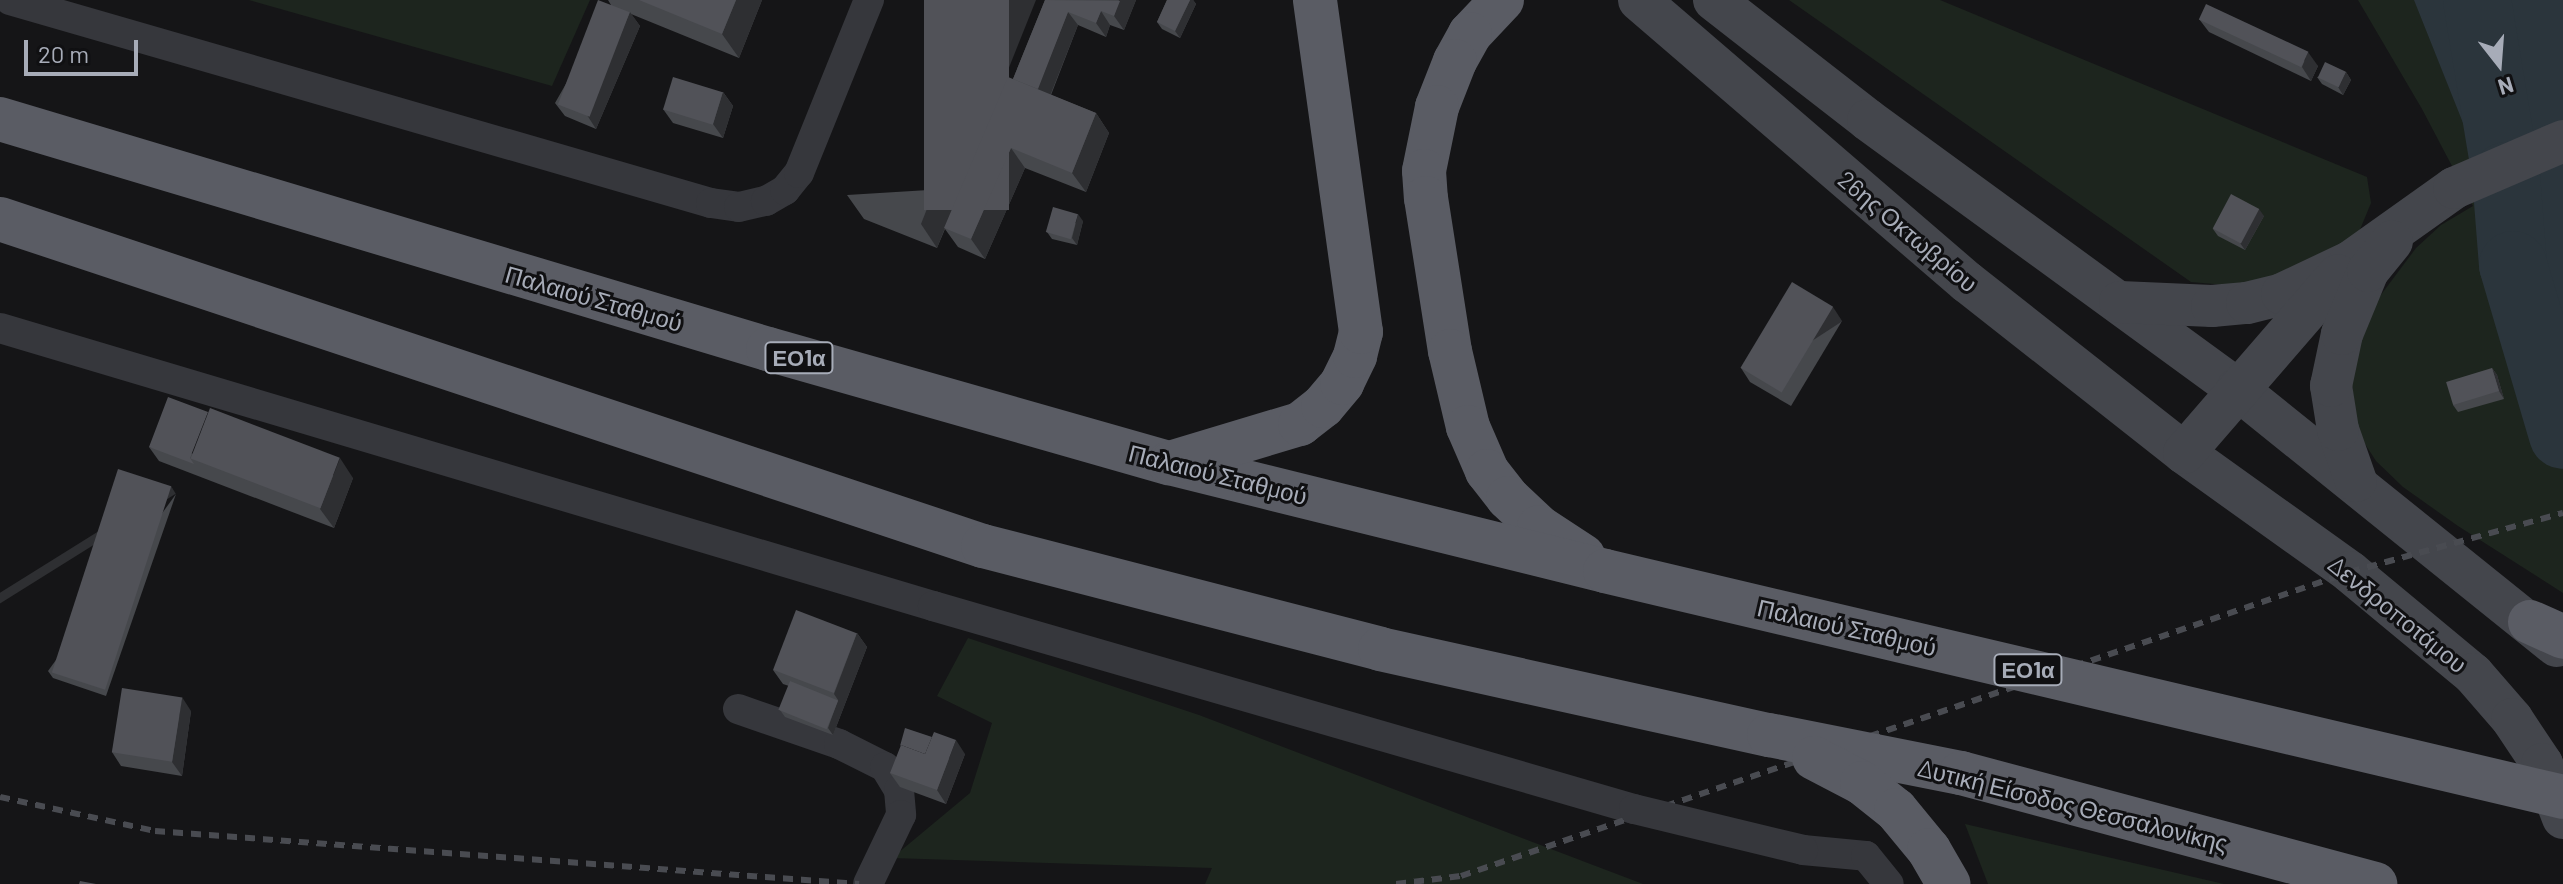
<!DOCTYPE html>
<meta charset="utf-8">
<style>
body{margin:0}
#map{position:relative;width:2563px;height:884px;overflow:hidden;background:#151517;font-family:Barlow,sans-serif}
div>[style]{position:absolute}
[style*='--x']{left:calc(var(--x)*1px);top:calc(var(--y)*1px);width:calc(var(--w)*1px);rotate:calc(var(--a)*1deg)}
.green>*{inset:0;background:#1d251e}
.water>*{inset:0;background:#2b353c}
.river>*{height:68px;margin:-34px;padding:0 34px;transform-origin:34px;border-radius:34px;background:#2b353c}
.minor>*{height:30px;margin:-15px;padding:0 15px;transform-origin:15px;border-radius:15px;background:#36373c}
.secondary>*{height:42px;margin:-21px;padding:0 21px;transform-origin:21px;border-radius:21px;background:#44464c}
.trunk>*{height:44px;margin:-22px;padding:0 22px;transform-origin:22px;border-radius:22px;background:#5a5c64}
.rail>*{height:6px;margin-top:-3px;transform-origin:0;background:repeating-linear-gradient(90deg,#494b51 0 10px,transparent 0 18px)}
.minor-bridge>*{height:30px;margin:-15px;padding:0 15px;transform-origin:15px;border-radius:15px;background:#36373c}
.trunk-bridge>*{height:44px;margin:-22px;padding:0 22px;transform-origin:22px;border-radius:22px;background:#5a5c64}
.wall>*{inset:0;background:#46484c}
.shaded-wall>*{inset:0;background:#2e2f32;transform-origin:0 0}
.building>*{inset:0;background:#515258;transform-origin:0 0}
span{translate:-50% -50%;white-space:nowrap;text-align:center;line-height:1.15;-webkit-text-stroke:6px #101012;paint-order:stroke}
.shield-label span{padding:2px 6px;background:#101012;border:2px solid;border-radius:6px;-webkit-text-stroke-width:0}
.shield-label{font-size:22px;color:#a7acb8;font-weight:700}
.street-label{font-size:24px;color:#a7acb8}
.north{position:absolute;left:2459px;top:24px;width:80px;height:80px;-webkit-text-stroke:6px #101012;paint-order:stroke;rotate:163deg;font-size:22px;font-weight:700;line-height:32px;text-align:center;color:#a7acb8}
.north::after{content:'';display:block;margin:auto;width:28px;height:36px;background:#a7acb8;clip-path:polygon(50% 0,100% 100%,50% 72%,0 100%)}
.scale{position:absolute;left:24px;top:40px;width:114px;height:36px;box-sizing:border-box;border:4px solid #a7acb8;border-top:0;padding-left:10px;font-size:24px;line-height:28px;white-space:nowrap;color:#a7acb8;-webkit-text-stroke:6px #101012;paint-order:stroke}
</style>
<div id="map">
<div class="green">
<div style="clip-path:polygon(249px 0,590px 0,552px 86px)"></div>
<div style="clip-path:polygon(1789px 0,1940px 0,2367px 177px,2371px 203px,2359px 232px,2343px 247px,2258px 282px,2225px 285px,2191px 282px)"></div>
<div style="clip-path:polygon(2358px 0,2563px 0,2563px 593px,2458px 526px,2403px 487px,2376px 461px,2358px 433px,2350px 369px,2377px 300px,2416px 248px,2441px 225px,2473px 206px,2422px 109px)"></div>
<div style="clip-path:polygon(968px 638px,1199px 715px,1643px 884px,1205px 884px,1212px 868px,892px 858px,970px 793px,992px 723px,937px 696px)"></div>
<div style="clip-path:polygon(1965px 824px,2224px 884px,1988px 884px)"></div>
</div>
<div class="water">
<div style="clip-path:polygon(2414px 0,2563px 0,2563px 422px,2536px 306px)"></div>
</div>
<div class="river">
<div style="--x:2477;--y:0;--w:178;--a:80.6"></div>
<div style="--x:2506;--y:176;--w:89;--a:85.5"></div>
<div style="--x:2513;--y:265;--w:177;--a:73.6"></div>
</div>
<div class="minor">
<div style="--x:10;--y:0;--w:730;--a:16.15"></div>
<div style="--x:711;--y:203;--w:28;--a:8"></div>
<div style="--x:739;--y:207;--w:28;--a:-13"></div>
<div style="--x:766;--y:201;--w:22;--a:-30"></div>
<div style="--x:785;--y:190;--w:22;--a:-51"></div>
<div style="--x:799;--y:173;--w:187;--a:-68"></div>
<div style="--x:0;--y:328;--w:974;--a:16.59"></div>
<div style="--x:933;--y:606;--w:730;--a:16.15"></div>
<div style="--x:738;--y:709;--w:107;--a:19.1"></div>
<div style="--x:839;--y:744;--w:51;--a:26.6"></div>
<div style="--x:885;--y:767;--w:27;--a:59"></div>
<div style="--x:899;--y:790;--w:25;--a:85"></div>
<div style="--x:901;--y:815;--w:76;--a:115.6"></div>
<div style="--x:1803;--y:850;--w:63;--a:5.4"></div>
<div style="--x:1866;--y:856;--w:36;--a:51"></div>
</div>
<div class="secondary">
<div style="--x:1639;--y:0;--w:433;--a:40.7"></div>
<div style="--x:1967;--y:282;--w:276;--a:38.2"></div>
<div style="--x:2184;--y:453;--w:204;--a:35.6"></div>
<div style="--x:2350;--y:572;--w:160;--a:39.7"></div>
<div style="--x:2473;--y:674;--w:60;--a:49.1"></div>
<div style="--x:2512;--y:719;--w:54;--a:56.3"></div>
<div style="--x:2542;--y:764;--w:58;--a:68.7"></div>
<div style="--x:1714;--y:0;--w:195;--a:37.9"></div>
<div style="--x:1868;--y:120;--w:457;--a:36.1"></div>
<div style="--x:2237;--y:389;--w:410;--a:38.8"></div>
<div style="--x:2120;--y:302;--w:92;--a:2.5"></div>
<div style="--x:2212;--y:306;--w:35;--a:-5"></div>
<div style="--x:2247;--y:303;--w:36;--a:-14"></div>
<div style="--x:2282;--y:294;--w:75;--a:-25.2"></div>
<div style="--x:2350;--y:262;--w:128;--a:-35.4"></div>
<div style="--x:2454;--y:188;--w:119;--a:-23.3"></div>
<div style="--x:2184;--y:453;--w:235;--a:-49.1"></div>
<div style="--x:2356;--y:481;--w:54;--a:-109.4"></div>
<div style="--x:2338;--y:430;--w:45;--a:-99"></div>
<div style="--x:2331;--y:386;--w:53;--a:-78.1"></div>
<div style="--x:2342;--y:334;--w:68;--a:-67.6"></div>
<div style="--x:2368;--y:271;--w:38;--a:-51"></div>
</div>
<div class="trunk">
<div style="--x:1502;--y:0;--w:47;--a:133.3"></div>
<div style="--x:1470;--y:34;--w:31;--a:119"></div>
<div style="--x:1455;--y:61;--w:49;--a:111.4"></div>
<div style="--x:1437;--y:107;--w:65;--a:101.5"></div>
<div style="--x:1424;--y:171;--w:27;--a:86"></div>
<div style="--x:1426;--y:198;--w:155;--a:81.1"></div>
<div style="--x:1450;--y:351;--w:78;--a:76.7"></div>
<div style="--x:1468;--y:427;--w:48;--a:66.6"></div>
<div style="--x:1487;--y:471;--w:34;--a:52"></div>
<div style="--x:1508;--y:498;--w:42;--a:43.1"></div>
<div style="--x:1539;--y:527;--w:53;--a:33.4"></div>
<div style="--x:0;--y:119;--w:802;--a:16.67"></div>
<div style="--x:768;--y:349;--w:417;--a:15.9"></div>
<div style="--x:1169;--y:463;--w:449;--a:13.9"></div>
<div style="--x:0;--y:219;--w:1036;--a:18.4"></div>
<div style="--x:983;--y:546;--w:410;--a:14.5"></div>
<div style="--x:1380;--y:649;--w:398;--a:12.5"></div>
<div style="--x:1173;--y:462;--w:133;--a:-16.7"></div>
<div style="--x:1300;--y:424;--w:29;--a:-38"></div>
<div style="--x:1323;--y:406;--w:30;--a:-50"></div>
<div style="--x:1342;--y:383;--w:30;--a:-64"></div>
<div style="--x:1355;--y:356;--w:25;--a:-76"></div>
<div style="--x:1361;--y:332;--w:335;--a:-97.9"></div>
<div style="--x:2530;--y:622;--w:36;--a:24"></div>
</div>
<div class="rail">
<div style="--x:0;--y:797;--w:159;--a:12.4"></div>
<div style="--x:155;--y:831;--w:706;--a:4.31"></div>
<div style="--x:1396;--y:884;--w:65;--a:-7"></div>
<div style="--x:1461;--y:876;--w:940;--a:-18.88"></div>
<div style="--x:2350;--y:572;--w:221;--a:-15.5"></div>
</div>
<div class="minor-bridge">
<div style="--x:1634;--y:809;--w:174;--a:13.6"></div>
</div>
<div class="trunk-bridge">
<div style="--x:1605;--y:571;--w:984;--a:13.27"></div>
<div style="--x:1769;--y:735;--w:196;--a:11.2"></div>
<div style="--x:1961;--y:773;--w:429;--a:15"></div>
<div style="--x:1814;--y:758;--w:54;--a:27.5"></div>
<div style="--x:1862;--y:783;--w:43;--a:38.5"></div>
<div style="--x:1896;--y:810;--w:52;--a:50.5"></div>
<div style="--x:1929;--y:850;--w:39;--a:60"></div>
</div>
<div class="wall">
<div style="clip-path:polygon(608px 0,762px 0,739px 58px,631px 14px,640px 26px,596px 129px,565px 116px,555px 103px,611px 5px)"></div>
<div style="clip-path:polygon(1045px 0,1136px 0,1124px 30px,1110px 25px,1106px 37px,1078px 25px,1051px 95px,1096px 113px,1109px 133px,1086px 192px,1025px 168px,985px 259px,958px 247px,945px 229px,937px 248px,864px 219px,847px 195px,961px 188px,1013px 79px)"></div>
<div style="clip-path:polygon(1167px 0,1193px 0,1196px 4px,1180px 38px,1162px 29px,1157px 22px)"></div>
<div style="clip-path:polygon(2199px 19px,2318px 66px,2311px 81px,2209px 32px)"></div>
<div style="clip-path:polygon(2346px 72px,2351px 80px,2343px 95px,2322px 84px,2317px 77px)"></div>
<div style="clip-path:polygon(723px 92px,733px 106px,723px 138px,673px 123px,663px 109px)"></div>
<div style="clip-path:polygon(2264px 216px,2245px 250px,2218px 236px,2213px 229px)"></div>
<div style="clip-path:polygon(1083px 221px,1077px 245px,1052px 239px,1047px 232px)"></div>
<div style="clip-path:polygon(1842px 321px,1791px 406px,1750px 382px,1741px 368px)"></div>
<div style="clip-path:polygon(2492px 368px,2497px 375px,2504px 399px,2458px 412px,2453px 405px)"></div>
<div style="clip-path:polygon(149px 447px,353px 478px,334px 528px,159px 461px)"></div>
<div style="clip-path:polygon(176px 494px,106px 696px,53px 678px,48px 671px)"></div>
<div style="clip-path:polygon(857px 633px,867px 647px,833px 735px,785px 717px,780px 710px,789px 686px,783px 684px,773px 670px)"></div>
<div style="clip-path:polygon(191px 711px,182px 776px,121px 766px,112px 752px)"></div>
<div style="clip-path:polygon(965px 754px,946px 804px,900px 787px,890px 773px)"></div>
</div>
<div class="shaded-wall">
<div style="clip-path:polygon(736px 0,762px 0,739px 58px,722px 34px)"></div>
<div style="clip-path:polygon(1009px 0,1036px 0,937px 248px,921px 224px)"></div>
<div style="clip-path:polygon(1119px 0,1136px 0,1124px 30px,1114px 16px)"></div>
<div style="clip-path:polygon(1190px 0,1193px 0,1196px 4px,1180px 38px,1175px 31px)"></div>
<div style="clip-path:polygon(1101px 11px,1110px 25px,1106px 37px,1096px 23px)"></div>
<div style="clip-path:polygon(630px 12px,640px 26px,596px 129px,587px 115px)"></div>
<div style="clip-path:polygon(1068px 12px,1078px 25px,1046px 106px,1036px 92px)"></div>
<div style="clip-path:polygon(2308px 52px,2318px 66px,2311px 81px,2302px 67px)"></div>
<div style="clip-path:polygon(2346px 72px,2351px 80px,2343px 95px,2338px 87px)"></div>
<div style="clip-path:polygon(723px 92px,733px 106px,723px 138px,713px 124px)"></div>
<div style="clip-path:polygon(1096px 113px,1109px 133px,1086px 192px,1072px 173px)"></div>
<div style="clip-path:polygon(1011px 148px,1025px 168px,985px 259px,971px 239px)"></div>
<div style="clip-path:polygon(2259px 209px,2264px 216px,2245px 250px,2240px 243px)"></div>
<div style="clip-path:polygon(1078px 214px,1083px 221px,1077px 245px,1072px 238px)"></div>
<div style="left:1833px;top:307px;width:17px;height:99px;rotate:57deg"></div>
<div style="clip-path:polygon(2492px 368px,2497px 375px,2504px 399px,2499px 391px)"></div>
<div style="clip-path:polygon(340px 458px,353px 478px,334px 528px,320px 509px)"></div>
<div style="left:171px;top:486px;width:9px;height:215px;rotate:58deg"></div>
<div style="clip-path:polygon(857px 633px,867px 647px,833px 735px,828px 728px,838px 700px,834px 694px)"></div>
<div style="clip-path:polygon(182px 697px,191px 711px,182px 776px,172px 762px)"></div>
<div style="clip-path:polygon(956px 740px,965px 754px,946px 804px,937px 790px)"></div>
</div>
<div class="building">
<div style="left:598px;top:0;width:34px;height:112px;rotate:21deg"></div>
<div style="clip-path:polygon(639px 0,736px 0,722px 34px)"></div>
<div style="left:924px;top:0;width:85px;height:210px"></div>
<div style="clip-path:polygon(1045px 0,1120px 1px,1114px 16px,1101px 11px,1096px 23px,1068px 12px,1038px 89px,1013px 79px)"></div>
<div style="clip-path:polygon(1167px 0,1190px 0,1175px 31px,1157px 22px)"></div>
<div style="left:2206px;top:4px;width:113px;height:17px;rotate:25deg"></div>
<div style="left:2325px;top:62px;width:23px;height:17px;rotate:25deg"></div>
<div style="left:673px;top:77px;width:52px;height:34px;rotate:17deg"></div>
<div style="clip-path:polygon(1008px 77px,1096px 113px,1072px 173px,1011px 148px,971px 239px,944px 228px)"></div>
<div style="left:2231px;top:194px;width:32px;height:39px;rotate:28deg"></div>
<div style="left:1053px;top:207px;width:26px;height:26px;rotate:16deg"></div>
<div style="left:1792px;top:282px;width:48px;height:100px;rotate:31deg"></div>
<div style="left:2492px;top:368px;width:24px;height:48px;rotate:73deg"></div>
<div style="clip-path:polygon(168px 397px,208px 412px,190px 458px,194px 464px,149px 447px)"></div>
<div style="left:210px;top:408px;width:139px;height:54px;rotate:21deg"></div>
<div style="left:118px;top:469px;width:56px;height:214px;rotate:18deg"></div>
<div style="left:796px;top:610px;width:65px;height:64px;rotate:21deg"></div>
<div style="left:790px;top:681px;width:52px;height:31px;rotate:22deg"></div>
<div style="left:122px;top:688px;width:61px;height:65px;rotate:9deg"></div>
<div style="clip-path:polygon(905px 728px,932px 737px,925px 754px,901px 745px,900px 746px)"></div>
<div style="clip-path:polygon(934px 732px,956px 740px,937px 790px,890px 773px,901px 745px,925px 754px)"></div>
<div style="clip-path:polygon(80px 881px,96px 884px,79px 884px)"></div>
</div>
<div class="shield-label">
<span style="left:799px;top:358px">ΕΟ1α</span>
<span style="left:2028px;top:670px">ΕΟ1α</span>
</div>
<div class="street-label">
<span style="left:1908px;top:231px;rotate:40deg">26ης Οκτωβρίου</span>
<span style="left:594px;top:298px;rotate:16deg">Παλαιού Σταθμού</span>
<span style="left:1218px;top:474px;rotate:14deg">Παλαιού Σταθμού</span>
<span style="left:2398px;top:614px;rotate:39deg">Δενδροποτάμου</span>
<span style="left:1847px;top:627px;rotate:13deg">Παλαιού Σταθμού</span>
<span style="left:2073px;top:805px;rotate:14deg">Δυτική Είσοδος Θεσσαλονίκης</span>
</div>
<div class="north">N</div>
<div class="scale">20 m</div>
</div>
